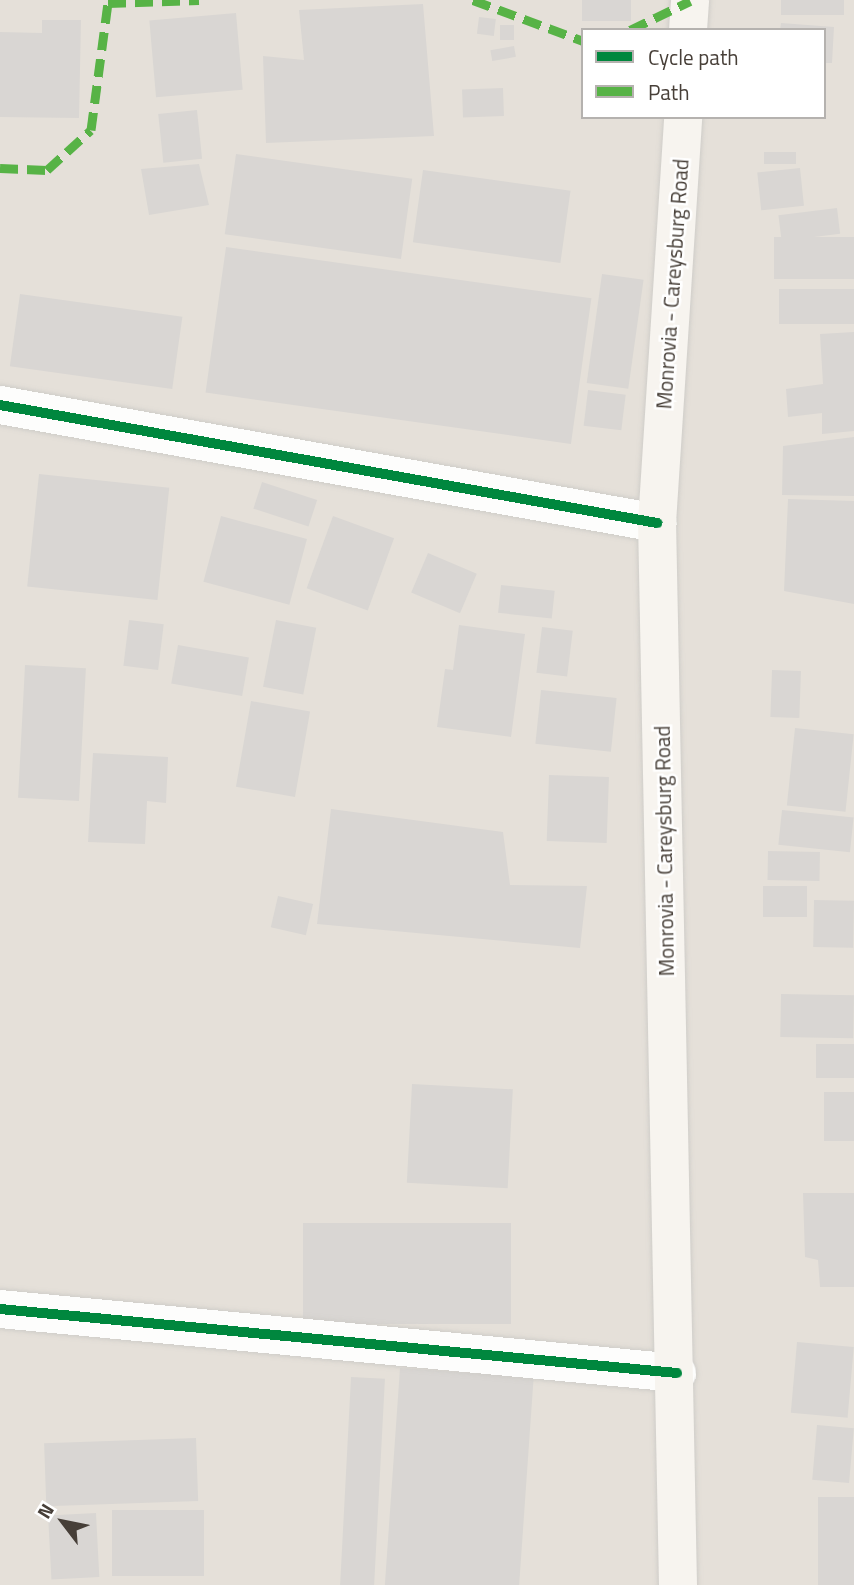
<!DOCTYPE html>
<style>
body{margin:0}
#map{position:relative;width:854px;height:1585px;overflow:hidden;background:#f1efec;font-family:"Titillium Web",sans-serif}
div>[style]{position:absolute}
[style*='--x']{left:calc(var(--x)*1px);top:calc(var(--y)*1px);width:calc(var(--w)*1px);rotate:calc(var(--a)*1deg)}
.residential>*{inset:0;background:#e5e0d9}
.building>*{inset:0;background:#d9d6d3;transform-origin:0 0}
.roads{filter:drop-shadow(0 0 2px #cfcdc9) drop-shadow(0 0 2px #cfcdc9)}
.street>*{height:38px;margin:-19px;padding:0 19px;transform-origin:19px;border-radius:19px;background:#fdfdfc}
.secondary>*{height:38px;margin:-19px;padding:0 19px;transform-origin:19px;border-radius:19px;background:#f7f4ef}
.quiet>*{height:9px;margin-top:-4.5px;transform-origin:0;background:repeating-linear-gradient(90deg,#57b346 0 18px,transparent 0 27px)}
.cycleway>*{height:10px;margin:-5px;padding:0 5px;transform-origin:5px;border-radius:5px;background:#00873e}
span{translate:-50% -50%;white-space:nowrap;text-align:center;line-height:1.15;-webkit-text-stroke:5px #fff;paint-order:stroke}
.street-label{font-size:21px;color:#473f38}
.legend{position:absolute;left:581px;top:28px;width:245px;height:91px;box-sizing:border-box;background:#fff;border:2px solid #b5b2af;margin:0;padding:9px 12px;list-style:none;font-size:21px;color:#473f38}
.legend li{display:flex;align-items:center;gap:14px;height:35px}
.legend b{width:35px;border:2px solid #b5b2af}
.north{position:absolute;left:28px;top:1487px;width:70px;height:70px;-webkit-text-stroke:5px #fff;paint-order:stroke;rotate:302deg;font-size:19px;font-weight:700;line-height:28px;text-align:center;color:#473f38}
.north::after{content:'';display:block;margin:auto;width:24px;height:32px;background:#473f38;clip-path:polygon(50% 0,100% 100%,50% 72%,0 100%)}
</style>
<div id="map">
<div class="residential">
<div style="clip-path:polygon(evenodd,0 0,854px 0,854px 1585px,0 1585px,0 0,583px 30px,824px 30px,824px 117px,583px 117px,583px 30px)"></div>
</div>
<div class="building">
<div style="left:582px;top:0;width:49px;height:21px"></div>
<div style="left:781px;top:0;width:63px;height:15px"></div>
<div style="clip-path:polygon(423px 4px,434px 136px,266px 143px,263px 56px,304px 60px,299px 10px)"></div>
<div style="left:236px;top:13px;width:77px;height:87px;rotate:85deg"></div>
<div style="left:479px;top:17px;width:17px;height:17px;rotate:7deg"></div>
<div style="clip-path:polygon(42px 20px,81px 20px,79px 118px,0 117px,0 32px,42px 33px)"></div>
<div style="clip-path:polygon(781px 23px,834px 27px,832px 63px,824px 63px,824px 30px,780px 30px)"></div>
<div style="left:500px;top:25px;width:14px;height:15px"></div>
<div style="left:514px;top:46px;width:11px;height:24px;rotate:80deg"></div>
<div style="left:503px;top:88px;width:28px;height:41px;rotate:88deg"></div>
<div style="left:197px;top:110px;width:49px;height:39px;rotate:84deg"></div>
<div style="left:796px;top:152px;width:12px;height:32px;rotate:90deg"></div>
<div style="left:236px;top:154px;width:178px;height:81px;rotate:8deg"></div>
<div style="clip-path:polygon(199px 164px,209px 205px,149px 215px,141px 169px)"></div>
<div style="left:800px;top:168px;width:38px;height:43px;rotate:84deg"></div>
<div style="left:423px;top:170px;width:149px;height:73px;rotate:8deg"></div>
<div style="left:837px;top:208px;width:26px;height:59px;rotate:83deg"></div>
<div style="left:854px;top:237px;width:42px;height:80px;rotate:90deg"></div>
<div style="left:226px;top:247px;width:369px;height:147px;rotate:8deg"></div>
<div style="left:602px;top:274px;width:42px;height:110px;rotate:8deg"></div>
<div style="left:854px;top:289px;width:35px;height:75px;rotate:90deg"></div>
<div style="left:20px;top:294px;width:164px;height:73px;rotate:8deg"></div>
<div style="clip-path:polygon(854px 332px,854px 431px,822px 434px,822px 413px,788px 417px,786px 389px,823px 384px,820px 334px)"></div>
<div style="left:588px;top:390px;width:38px;height:36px;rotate:7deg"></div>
<div style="clip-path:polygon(854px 437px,854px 496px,782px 495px,783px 446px)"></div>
<div style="left:39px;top:474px;width:131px;height:113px;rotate:6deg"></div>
<div style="left:262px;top:482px;width:58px;height:28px;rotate:18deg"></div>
<div style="clip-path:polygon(788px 499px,854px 501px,854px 604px,784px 591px)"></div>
<div style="left:221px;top:516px;width:89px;height:68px;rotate:15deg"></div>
<div style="left:333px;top:516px;width:65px;height:77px;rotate:20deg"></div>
<div style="left:428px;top:553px;width:53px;height:43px;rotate:23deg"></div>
<div style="left:501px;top:585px;width:54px;height:28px;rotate:6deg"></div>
<div style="left:129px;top:620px;width:35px;height:46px;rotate:7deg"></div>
<div style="left:276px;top:620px;width:41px;height:68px;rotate:11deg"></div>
<div style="clip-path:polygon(459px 625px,525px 634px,511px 737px,437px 727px,445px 669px,453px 670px)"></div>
<div style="left:542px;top:627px;width:31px;height:46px;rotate:7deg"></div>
<div style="left:178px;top:645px;width:72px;height:39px;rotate:10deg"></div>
<div style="left:25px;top:665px;width:61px;height:133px;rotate:3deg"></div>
<div style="left:772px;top:670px;width:29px;height:47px;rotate:2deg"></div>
<div style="left:541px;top:690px;width:76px;height:54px;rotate:6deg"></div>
<div style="left:251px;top:701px;width:60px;height:87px;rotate:10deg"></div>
<div style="left:795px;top:728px;width:59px;height:78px;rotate:6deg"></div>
<div style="clip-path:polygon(93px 753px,168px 757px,166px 803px,147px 801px,145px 844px,88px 842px)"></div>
<div style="left:549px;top:775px;width:60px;height:66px;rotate:2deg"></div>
<div style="clip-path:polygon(331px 809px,503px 832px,510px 885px,587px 886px,580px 948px,317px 924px)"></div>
<div style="left:782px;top:810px;width:72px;height:35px;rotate:6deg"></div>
<div style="left:768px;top:851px;width:52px;height:29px;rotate:1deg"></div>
<div style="left:763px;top:886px;width:44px;height:31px"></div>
<div style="left:278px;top:896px;width:36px;height:32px;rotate:13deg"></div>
<div style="left:814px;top:900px;width:40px;height:47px;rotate:1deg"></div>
<div style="left:781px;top:994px;width:73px;height:43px;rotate:1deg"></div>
<div style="left:816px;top:1044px;width:38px;height:34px"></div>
<div style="left:412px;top:1084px;width:101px;height:99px;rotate:3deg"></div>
<div style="left:824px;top:1092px;width:30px;height:49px"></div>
<div style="clip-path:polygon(803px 1193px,854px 1193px,854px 1287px,820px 1287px,818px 1260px,805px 1257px)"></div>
<div style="left:511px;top:1223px;width:101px;height:208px;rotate:90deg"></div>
<div style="left:797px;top:1342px;width:57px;height:71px;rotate:5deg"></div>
<div style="left:400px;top:1368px;width:134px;height:218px;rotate:4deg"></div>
<div style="left:351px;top:1377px;width:34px;height:209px;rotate:3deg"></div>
<div style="left:817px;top:1425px;width:37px;height:55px;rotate:5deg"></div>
<div style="left:196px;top:1438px;width:63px;height:152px;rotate:88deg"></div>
<div style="left:818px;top:1497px;width:36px;height:88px"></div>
<div style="left:112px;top:1510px;width:92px;height:66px"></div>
<div style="left:96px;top:1513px;width:64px;height:48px;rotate:87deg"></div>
</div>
<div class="roads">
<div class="street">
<div style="--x:0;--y:405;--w:668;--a:10.18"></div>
<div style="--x:0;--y:1309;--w:680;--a:5.4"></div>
</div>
<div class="secondary">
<div style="--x:688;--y:30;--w:30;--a:-86"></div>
<div style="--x:678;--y:1585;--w:1062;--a:-91.13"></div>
<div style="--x:657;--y:523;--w:407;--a:-86.3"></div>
</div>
</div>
<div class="quiet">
<div style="--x:473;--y:0;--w:117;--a:20.4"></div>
<div style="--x:630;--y:30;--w:67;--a:-25.8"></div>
<div style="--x:0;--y:168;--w:47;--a:2.4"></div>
<div style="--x:47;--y:170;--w:59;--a:-42.3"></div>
<div style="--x:91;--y:130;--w:128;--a:-82.4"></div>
<div style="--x:108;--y:3;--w:91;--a:-1.9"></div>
</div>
<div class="cycleway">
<div style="--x:0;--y:405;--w:668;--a:10.18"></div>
<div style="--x:0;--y:1309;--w:680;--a:5.4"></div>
</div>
<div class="street-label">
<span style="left:672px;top:284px;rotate:-86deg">Monrovia - Careysburg Road</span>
<span style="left:664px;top:851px;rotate:-91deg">Monrovia - Careysburg Road</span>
</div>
<ul class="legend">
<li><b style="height:9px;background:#00873e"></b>Cycle path</li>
<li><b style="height:9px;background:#57b346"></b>Path</li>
</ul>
<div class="north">N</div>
</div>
